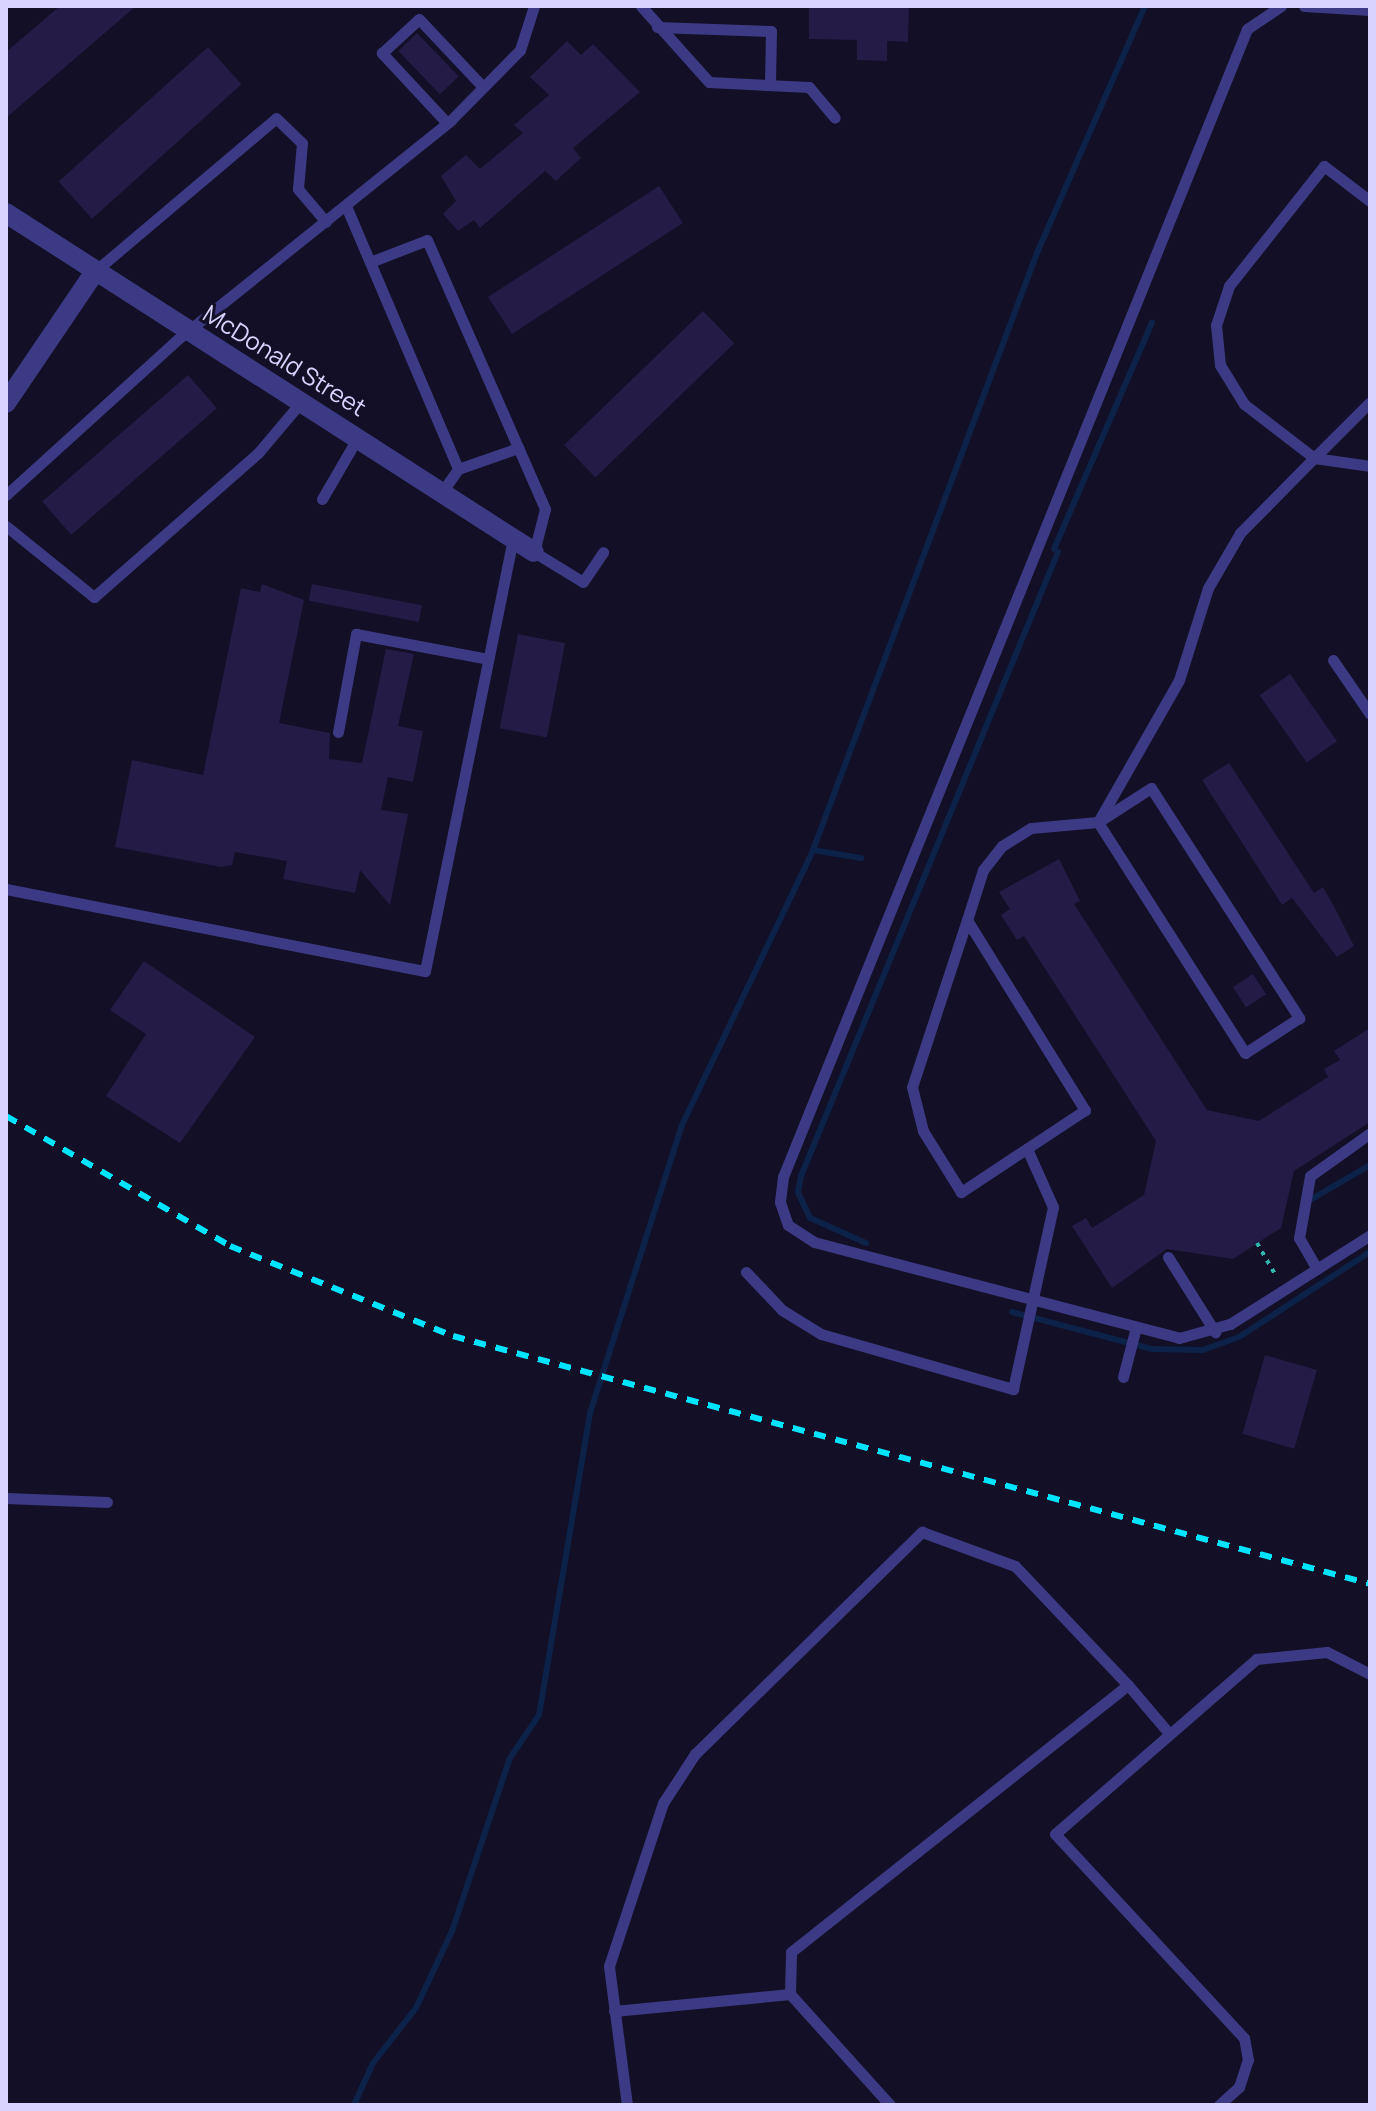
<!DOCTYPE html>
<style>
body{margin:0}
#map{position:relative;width:1376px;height:2111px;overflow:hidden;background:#130f26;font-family:Manrope,sans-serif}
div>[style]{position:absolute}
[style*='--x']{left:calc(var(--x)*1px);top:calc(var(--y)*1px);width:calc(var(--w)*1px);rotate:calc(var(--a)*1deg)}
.stream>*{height:6px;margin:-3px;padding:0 3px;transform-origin:3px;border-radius:3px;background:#0c2248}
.building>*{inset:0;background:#241b47;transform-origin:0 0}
.path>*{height:4px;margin-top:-2px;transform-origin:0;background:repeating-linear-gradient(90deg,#2fb8b0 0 4px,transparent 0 10px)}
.lane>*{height:11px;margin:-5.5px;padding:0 5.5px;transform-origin:5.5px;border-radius:5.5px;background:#3d3a85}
.street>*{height:20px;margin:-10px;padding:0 10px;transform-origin:10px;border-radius:10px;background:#3d3a85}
.rail>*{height:6px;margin-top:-3px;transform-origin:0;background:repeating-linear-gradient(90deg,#00e5ff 0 12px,transparent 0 22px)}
span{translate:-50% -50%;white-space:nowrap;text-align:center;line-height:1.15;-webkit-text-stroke:6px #130f26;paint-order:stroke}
.street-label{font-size:24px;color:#d9d4ff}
.frame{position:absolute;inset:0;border:8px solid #d9d4ff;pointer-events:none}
</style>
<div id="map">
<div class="stream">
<div style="--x:1054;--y:549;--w:247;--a:-66.6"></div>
<div style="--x:813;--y:850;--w:49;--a:9.5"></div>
<div style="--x:1305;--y:1203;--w:75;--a:-30.3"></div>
<div style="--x:866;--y:1243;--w:61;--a:-155.9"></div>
<div style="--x:810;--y:1218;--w:29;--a:-115"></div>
<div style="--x:798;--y:1192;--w:16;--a:-79"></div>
<div style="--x:801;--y:1176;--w:675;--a:-67.62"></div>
<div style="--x:1012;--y:1312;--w:145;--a:14.8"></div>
<div style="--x:1152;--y:1349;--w:51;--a:1.1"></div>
<div style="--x:1203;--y:1350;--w:38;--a:-20"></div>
<div style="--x:1239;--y:1337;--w:156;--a:-33"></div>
<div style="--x:354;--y:2105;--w:46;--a:-65.7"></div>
<div style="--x:373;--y:2063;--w:70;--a:-52"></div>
<div style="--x:416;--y:2008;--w:85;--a:-64.9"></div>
<div style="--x:452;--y:1931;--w:182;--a:-71.5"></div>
<div style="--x:510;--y:1758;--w:52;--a:-56"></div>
<div style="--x:539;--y:1715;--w:306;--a:-80.4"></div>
<div style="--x:590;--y:1413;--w:302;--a:-72.3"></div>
<div style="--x:682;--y:1125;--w:305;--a:-64.5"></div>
<div style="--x:813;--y:850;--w:638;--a:-69.43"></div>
<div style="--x:1037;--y:253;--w:270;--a:-66.4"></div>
</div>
<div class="building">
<div style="clip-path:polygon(60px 6px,136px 6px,6px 118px,6px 52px)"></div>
<div style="clip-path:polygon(809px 6px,909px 6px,908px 42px,887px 41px,887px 61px,857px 60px,857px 40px,809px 39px)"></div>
<div style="left:417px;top:33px;width:60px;height:26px;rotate:46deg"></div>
<div style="clip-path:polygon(567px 41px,581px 55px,593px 44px,640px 92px,573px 148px,581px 158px,556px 181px,545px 171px,480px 228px,474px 220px,458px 231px,443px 214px,456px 201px,441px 176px,466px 155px,480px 169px,523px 133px,514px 125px,549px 95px,530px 77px)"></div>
<div style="left:208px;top:47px;width:50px;height:201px;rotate:48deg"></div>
<div style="left:659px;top:186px;width:44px;height:204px;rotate:57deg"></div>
<div style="left:703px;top:311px;width:45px;height:193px;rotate:46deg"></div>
<div style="left:188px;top:375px;width:44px;height:193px;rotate:49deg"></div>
<div style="clip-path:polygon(262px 584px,304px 600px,279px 723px,330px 733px,329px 759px,362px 763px,386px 649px,414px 654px,398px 726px,423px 731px,413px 782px,388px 777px,381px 810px,408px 814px,390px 905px,360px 870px,355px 893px,283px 879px,287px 861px,235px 852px,232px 865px,221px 867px,115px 847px,132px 760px,203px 775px,241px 588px,260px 592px)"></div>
<div style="left:312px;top:584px;width:112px;height:17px;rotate:11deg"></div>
<div style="left:518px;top:634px;width:48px;height:96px;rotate:11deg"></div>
<div style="left:1290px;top:674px;width:82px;height:37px;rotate:55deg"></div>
<div style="clip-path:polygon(1229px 763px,1314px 893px,1323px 887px,1337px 912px,1354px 946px,1337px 957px,1292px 898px,1282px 905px,1202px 780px)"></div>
<div style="clip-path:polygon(1059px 859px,1080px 901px,1074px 904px,1207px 1110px,1259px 1121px,1328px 1077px,1324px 1069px,1340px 1060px,1334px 1051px,1370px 1028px,1370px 1122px,1294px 1171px,1281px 1228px,1233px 1259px,1167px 1249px,1112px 1288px,1072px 1226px,1086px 1218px,1092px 1228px,1144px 1195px,1156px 1141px,1024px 936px,1017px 940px,1001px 915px,1010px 909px,999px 892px)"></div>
<div style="clip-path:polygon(144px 961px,255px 1037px,180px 1143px,106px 1096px,146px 1034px,110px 1010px)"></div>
<div style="left:1253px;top:974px;width:24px;height:24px;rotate:57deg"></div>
<div style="left:1265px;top:1355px;width:54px;height:82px;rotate:16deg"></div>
</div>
<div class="path">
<div style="--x:1257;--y:1243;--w:39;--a:60"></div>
</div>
<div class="lane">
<div style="--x:641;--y:6;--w:102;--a:48.2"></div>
<div style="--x:709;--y:82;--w:100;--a:2.9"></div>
<div style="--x:809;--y:87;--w:40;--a:50"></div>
<div style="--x:1281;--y:6;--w:41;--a:145.9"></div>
<div style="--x:1247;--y:29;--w:1238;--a:112.01"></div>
<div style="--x:783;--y:1177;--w:25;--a:97"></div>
<div style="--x:780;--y:1202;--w:24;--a:71"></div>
<div style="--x:788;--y:1225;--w:31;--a:33"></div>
<div style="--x:814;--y:1242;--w:377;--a:14.7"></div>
<div style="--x:1179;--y:1338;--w:53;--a:-15.4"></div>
<div style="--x:1230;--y:1324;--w:166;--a:-32.4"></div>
<div style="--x:1304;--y:6;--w:66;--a:3.5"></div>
<div style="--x:657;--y:27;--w:114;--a:2"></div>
<div style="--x:771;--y:31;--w:54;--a:91.1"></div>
<div style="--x:447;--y:123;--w:96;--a:-132.9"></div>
<div style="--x:382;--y:53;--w:50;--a:-42.6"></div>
<div style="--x:419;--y:19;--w:93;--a:46.7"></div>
<div style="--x:1370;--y:201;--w:58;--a:-142.7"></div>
<div style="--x:1324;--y:166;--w:153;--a:128.4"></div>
<div style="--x:1229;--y:286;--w:41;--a:108.4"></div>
<div style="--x:1216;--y:325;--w:40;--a:84.3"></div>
<div style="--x:1220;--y:365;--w:46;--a:58.4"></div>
<div style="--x:1244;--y:404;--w:88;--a:37.6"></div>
<div style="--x:1314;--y:458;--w:79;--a:-45"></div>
<div style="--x:346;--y:206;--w:286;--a:66.9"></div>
<div style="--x:370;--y:262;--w:61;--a:-21.1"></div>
<div style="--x:427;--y:240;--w:294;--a:66.3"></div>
<div style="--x:545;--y:509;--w:44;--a:104.3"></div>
<div style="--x:534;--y:552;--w:57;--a:31.5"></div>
<div style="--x:583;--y:582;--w:36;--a:-56"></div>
<div style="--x:94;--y:272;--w:238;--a:-40.2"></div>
<div style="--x:276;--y:118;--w:36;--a:44"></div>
<div style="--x:302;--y:143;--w:46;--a:95"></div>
<div style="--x:298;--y:189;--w:43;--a:49.7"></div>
<div style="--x:442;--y:492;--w:28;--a:-55"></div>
<div style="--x:458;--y:469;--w:64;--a:-19.3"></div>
<div style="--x:6;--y:495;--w:232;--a:-42.2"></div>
<div style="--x:178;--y:339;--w:350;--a:-38.7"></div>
<div style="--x:451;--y:120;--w:98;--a:-45.4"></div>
<div style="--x:520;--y:50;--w:46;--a:-72.3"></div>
<div style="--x:322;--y:499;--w:72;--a:-59.9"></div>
<div style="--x:6;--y:526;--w:113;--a:38.9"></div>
<div style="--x:94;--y:597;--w:218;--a:-41.3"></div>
<div style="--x:258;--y:453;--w:68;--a:-49.8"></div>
<div style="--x:1333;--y:660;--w:65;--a:55.6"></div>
<div style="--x:338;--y:732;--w:100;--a:-79.6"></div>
<div style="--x:356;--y:634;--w:134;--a:10.7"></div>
<div style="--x:1151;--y:788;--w:274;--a:57.2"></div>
<div style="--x:1299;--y:1018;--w:64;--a:147.1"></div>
<div style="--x:1245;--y:1053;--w:274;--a:-122.5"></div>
<div style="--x:1098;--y:822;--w:63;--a:-32.7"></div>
<div style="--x:6;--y:889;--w:427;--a:11.1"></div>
<div style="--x:425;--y:971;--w:441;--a:-78.5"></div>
<div style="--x:967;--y:920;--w:224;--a:58.2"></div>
<div style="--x:1085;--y:1110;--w:149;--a:146.5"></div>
<div style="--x:961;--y:1192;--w:72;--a:-121.9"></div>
<div style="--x:923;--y:1131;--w:45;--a:-104"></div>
<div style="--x:912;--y:1087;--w:176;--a:-71.8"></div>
<div style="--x:967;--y:920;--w:52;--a:-72.3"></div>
<div style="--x:983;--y:870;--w:31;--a:-52"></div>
<div style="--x:1002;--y:846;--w:34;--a:-32"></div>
<div style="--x:1031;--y:828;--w:67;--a:-5.1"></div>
<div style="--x:1098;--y:822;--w:163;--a:-60.3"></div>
<div style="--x:1179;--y:680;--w:96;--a:-72.5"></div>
<div style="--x:1208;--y:588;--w:64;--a:-59.8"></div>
<div style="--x:1240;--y:533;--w:105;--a:-45.4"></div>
<div style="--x:1314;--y:458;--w:57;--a:8.1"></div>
<div style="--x:1168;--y:1257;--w:89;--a:57.9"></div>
<div style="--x:1317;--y:1269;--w:36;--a:-120"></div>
<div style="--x:1299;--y:1238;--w:63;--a:-79.9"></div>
<div style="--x:1310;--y:1176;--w:74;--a:-35.6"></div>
<div style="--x:746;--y:1272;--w:52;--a:46.5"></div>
<div style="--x:782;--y:1310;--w:46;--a:31.6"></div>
<div style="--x:821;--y:1334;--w:200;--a:16"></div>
<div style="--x:1013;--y:1389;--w:186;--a:-77.6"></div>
<div style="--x:1053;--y:1207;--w:64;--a:-114.1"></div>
<div style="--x:1123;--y:1377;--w:48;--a:-75.4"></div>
<div style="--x:6;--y:1498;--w:101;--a:2.3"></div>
<div style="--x:614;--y:2011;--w:177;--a:-5.5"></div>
<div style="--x:627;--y:2105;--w:140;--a:-97.4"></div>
<div style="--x:609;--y:1966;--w:172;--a:-71.7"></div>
<div style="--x:663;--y:1803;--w:59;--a:-56.9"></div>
<div style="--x:695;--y:1754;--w:318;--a:-44.4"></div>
<div style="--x:922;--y:1532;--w:99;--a:20.1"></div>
<div style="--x:1015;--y:1566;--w:164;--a:46.5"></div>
<div style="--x:890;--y:2105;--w:149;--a:-132"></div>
<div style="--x:790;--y:1994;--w:42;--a:-88.6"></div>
<div style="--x:791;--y:1952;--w:430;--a:-38.4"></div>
<div style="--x:1128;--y:1685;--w:60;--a:49.7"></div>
<div style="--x:1219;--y:2105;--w:27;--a:-42"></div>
<div style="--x:1239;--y:2087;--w:28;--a:-72"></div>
<div style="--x:1248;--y:2060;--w:22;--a:-100"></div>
<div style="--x:1244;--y:2038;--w:278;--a:-132.8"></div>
<div style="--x:1055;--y:1834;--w:267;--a:-41"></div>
<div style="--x:1256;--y:1659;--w:71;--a:-5.6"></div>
<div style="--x:1327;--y:1652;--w:48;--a:27.1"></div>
</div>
<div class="street">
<div style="--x:6;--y:213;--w:627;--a:32.7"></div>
<div style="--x:6;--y:403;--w:157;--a:-55.9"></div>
</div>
<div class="rail">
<div style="--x:6;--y:1116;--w:259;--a:30.1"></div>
<div style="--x:230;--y:1246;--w:240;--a:22"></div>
<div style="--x:453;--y:1336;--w:950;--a:15.13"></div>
</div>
<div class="street-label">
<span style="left:285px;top:360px;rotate:32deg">McDonald Street</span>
</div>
<div class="frame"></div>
</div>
